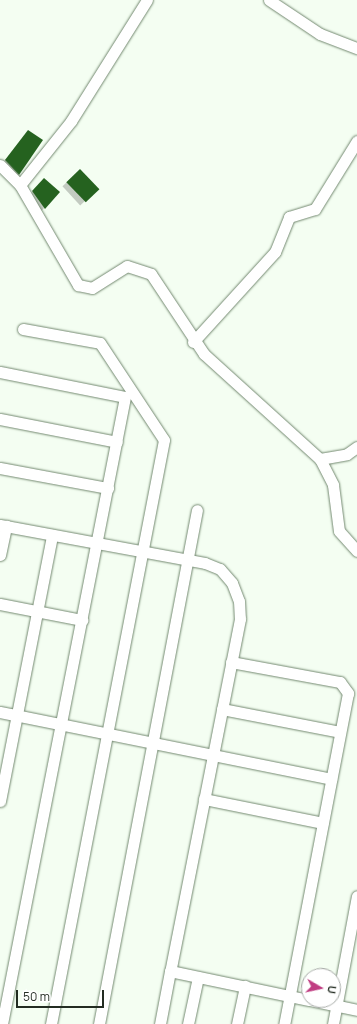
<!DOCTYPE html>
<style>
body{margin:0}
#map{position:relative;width:357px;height:1024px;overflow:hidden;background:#f4fef2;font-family:Manrope,sans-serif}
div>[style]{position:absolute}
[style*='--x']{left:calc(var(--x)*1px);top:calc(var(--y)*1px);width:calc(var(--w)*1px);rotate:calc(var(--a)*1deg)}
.shadow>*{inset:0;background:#0003;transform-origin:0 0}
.building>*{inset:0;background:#25621f;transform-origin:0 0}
.roads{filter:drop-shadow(0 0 1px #738970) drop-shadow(0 0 1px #738970)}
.street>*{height:11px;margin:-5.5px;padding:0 5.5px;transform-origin:5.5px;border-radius:5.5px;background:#fff}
span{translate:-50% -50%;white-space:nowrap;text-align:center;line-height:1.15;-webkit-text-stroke:4px #fff;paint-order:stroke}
.north{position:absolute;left:301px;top:968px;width:40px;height:40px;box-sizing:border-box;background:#fff;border:1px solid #a7aba7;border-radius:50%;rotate:99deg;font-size:11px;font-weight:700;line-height:16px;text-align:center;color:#232c22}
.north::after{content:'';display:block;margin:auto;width:14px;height:18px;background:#c03d82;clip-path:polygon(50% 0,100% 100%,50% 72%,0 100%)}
.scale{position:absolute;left:16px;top:990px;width:88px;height:18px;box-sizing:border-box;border:2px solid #232c22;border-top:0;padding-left:5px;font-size:12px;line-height:14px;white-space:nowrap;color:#232c22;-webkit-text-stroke:3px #fff;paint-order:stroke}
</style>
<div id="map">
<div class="shadow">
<div style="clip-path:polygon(24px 136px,19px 174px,14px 178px,1px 165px)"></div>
<div style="left:80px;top:170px;width:26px;height:24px;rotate:47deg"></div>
<div style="clip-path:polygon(39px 184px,44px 208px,40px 213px,28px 197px)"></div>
</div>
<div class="building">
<div style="clip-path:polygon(28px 130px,43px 140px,19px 175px,5px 160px)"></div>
<div style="left:80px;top:169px;width:28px;height:19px;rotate:46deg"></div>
<div style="clip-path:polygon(44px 178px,60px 192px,45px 209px,32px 191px)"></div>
</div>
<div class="roads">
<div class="street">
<div style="--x:269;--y:0;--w:61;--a:33.7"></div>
<div style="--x:320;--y:34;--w:40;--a:21"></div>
<div style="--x:0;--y:165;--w:28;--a:45"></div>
<div style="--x:20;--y:185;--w:116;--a:59.9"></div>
<div style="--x:78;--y:285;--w:14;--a:12"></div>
<div style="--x:92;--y:288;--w:41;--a:-32.2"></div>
<div style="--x:127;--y:266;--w:25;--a:18"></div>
<div style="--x:151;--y:274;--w:96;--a:56.5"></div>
<div style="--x:204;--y:354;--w:156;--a:42.2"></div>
<div style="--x:320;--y:459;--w:29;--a:63"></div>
<div style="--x:333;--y:485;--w:46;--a:82.6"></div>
<div style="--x:339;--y:531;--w:27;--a:48"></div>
<div style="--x:20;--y:185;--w:82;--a:-51.4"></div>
<div style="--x:71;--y:121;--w:143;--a:-57.9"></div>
<div style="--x:23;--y:329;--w:78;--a:10.3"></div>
<div style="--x:100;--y:343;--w:116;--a:56.6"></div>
<div style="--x:164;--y:440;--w:595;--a:100.95"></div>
<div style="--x:193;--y:342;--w:122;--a:-47.7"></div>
<div style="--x:275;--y:252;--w:38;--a:-68"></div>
<div style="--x:289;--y:217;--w:27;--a:-17"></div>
<div style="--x:315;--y:209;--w:80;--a:-58.3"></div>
<div style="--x:0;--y:372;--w:127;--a:11.3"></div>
<div style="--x:125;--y:397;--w:639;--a:101.1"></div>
<div style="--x:0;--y:419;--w:119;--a:11.1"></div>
<div style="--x:320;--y:459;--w:27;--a:-10"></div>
<div style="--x:347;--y:454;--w:12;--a:-35"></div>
<div style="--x:0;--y:468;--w:110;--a:10.5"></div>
<div style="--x:0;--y:525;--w:208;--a:10.5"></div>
<div style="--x:205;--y:563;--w:16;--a:22"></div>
<div style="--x:220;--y:569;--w:18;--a:49"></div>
<div style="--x:232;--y:583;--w:19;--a:69"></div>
<div style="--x:239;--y:601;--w:18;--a:87"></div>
<div style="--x:240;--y:619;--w:359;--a:101.2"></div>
<div style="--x:0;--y:555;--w:30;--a:-78"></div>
<div style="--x:0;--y:604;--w:84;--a:11"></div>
<div style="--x:231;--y:662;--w:111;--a:10.4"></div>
<div style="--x:340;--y:682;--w:14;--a:54"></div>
<div style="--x:348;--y:693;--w:337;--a:100.9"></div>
<div style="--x:222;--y:709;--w:120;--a:11"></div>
<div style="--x:0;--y:712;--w:338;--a:11.4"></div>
<div style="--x:204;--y:799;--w:121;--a:11.4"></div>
<div style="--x:0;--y:801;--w:271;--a:-78.9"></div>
<div style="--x:310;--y:1000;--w:48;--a:12"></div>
<div style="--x:99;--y:1024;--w:523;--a:-79.21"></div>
<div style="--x:160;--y:1024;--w:54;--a:-79.3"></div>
<div style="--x:170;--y:971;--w:142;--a:11.8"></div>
<div style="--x:188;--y:1024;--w:48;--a:-78"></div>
<div style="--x:237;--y:1024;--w:39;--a:-78"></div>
<div style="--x:333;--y:1024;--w:130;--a:-79.4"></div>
</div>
</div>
<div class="north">U</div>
<div class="scale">50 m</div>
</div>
